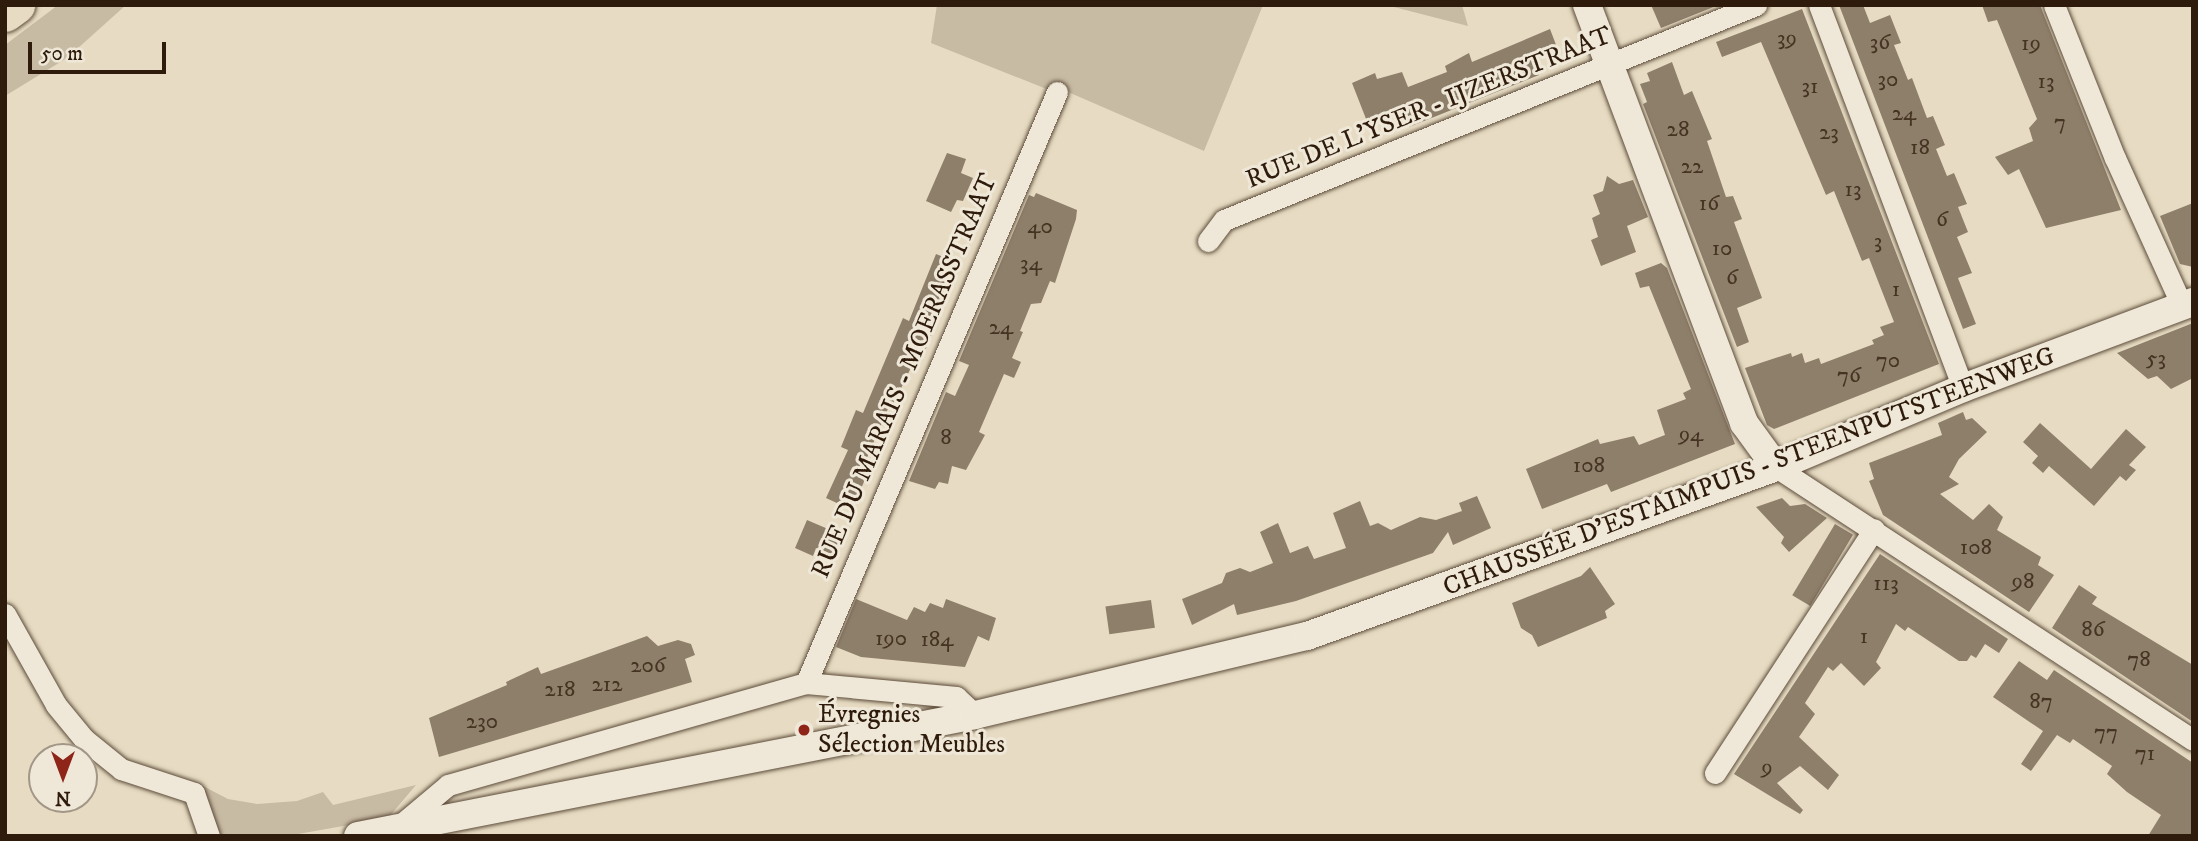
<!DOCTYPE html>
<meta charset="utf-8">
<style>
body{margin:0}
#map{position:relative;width:2198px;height:841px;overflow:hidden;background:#e7dcc3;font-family:"IM FELL DW Pica",serif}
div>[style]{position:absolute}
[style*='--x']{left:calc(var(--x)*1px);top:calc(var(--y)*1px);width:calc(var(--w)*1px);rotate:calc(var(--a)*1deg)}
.green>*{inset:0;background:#c8bba4}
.building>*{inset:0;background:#8e7f6b;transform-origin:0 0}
.roads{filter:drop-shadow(0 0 2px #5c4b39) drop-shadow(0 0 2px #5c4b39)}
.street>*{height:21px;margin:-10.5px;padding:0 10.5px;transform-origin:10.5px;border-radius:10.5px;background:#efe8d8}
.secondary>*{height:28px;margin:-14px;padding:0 14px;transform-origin:14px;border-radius:14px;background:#efe8d8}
.highway>*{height:37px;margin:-18.5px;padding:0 18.5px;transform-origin:18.5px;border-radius:18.5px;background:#e7dcc3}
.dots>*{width:19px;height:19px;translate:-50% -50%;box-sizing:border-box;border:4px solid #efe8d8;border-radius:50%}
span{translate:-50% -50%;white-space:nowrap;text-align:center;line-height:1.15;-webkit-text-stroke:6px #efe8d8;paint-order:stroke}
.number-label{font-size:23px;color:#463423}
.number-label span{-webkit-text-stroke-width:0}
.street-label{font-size:26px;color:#2e1b0b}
.poi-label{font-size:26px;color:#2e1b0b}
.left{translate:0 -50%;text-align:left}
.frame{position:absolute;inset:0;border:7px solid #2e1b0b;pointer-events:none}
.north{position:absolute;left:28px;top:743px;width:70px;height:70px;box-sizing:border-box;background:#efe8d8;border:2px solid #a29686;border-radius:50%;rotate:180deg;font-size:19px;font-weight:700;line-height:28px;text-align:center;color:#2e1b0b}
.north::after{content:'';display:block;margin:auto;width:24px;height:32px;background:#8f2418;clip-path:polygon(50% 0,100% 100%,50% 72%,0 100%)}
.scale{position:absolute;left:28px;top:42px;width:138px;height:32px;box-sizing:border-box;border:4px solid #2e1b0b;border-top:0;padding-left:9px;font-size:21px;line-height:24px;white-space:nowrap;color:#2e1b0b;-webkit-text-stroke:5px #efe8d8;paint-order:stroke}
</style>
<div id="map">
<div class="green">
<div style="clip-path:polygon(58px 5px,126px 5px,67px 58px,5px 96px,5px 45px)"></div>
<div style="clip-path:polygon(937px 5px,1263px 5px,1204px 151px,1068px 92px,1049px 90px,931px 43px)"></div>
<div style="clip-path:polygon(1386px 5px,1462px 5px,1468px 26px)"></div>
<div style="clip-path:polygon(201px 785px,228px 799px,257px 804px,297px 801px,323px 792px,333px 805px,416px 785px,388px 818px,287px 836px,221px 836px)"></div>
</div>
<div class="building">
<div style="clip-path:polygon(1651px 5px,1716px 5px,1716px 6px,1661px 28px)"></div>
<div style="clip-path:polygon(1839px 5px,1863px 5px,1870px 23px,1890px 15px,1901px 43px,1894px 45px,1908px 80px,1912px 78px,1927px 118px,1933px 116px,1945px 145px,1936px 149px,1947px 176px,1954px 173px,1967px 204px,1958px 207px,1968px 232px,1957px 237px,1972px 273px,1958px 278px,1976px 324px,1963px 329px)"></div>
<div style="clip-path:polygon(1982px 5px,2040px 5px,2121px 210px,2046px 228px,2019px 169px,2008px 175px,1995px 157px,2033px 141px,2029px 128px,2037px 119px,1997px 20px,1988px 22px)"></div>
<div style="clip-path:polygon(1802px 9px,1939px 364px,1774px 429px,1767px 425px,1745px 368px,1791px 353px,1792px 357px,1802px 353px,1805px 363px,1819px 358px,1821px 364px,1874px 344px,1872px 340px,1884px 335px,1880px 327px,1894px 322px,1869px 258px,1862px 261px,1834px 191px,1826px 195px,1761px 42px,1722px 57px,1716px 42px)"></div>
<div style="clip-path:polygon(1550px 29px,1558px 50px,1533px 60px,1539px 75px,1409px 127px,1402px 111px,1368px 124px,1352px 83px,1375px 73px,1377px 79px,1402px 72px,1408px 87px,1447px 72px,1445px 66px,1469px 53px,1472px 62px)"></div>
<div style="clip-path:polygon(1672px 62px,1684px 95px,1692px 91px,1712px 139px,1707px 141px,1726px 197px,1733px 196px,1742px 219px,1734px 222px,1762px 298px,1737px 308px,1749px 342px,1737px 347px,1643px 104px,1647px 102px,1640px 84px,1650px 81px,1647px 73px)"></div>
<div style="clip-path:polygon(947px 153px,966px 159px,961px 173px,973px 178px,963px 201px,957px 200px,951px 212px,926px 201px)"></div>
<div style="clip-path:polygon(1607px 176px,1619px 184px,1633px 180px,1648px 217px,1627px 226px,1636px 252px,1601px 266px,1591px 240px,1598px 237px,1592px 218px,1600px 214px,1593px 195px,1603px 191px)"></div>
<div style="clip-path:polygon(1036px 193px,1077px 210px,1076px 219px,1055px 283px,1050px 281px,1041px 303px,1031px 304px,1020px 331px,1023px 332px,1012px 358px,1021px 362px,1014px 378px,1004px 374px,979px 432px,985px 435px,966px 470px,952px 466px,948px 484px,939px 482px,935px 489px,909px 481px,946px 392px,955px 396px,969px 365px,959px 361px,1029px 195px,1034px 197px)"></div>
<div style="clip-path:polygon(2193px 203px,2193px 267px,2180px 264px,2160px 216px)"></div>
<div style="clip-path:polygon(936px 254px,961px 264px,924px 353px,919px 351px,893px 405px,890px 404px,860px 474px,866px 477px,852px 510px,826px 498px,848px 450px,841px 447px,856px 410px,863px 413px,903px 318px,909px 321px)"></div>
<div style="clip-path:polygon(1661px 263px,1667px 268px,1735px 444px,1611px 492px,1607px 484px,1542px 509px,1526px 469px,1598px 439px,1600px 444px,1634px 436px,1639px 445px,1665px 435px,1657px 410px,1686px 399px,1683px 393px,1691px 389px,1649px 286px,1640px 288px,1635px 273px)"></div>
<div style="clip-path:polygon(2193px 323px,2193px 378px,2171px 389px,2157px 376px,2148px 379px,2117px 353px)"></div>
<div style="clip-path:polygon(1963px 412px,1966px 420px,1972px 418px,1987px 432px,1959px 459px,1949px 477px,1959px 484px,1940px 494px,1973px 520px,1989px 504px,2003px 517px,1997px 530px,2041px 557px,2038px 565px,2054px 575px,2029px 612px,1883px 515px,1869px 481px,1874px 479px,1869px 463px,1942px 435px,1938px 423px)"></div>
<div style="clip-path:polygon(2040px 423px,2091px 469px,2126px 429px,2146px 447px,2129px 465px,2136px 470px,2126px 481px,2120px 476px,2094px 506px,2049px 466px,2043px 473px,2032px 463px,2038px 456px,2023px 442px)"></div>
<div style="clip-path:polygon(1477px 496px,1491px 528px,1453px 545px,1448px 532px,1433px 553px,1296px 601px,1237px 615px,1234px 604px,1192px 625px,1182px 599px,1222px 583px,1226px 573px,1240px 568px,1250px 572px,1273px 563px,1260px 532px,1278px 523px,1290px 553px,1308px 546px,1314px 559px,1346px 548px,1333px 513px,1360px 501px,1370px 526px,1378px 523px,1391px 530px,1420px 517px,1436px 520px,1462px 511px,1459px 503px)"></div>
<div style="clip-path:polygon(1782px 498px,1790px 506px,1805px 504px,1827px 518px,1789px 552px,1781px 543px,1784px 537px,1756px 507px)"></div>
<div style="clip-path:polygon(807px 520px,842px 535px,833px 555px,816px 548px,813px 556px,795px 548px)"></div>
<div style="left:1835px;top:524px;width:21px;height:83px;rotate:31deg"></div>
<div style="clip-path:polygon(1880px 554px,2008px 639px,1999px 653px,1985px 644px,1976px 658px,1971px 655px,1967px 661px,1959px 661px,1908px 627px,1905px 631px,1896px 624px,1876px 662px,1881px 668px,1864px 686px,1841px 663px,1833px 671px,1828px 667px,1805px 703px,1815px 714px,1799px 737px,1839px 775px,1828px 790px,1800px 766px,1777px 783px,1803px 810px,1800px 814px,1734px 774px)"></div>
<div style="clip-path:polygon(1590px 567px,1615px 604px,1605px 611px,1607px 618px,1538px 647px,1532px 635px,1521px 628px,1512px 603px,1581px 576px)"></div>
<div style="clip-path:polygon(2079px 585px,2097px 597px,2092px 604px,2193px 665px,2193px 722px,2052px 628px)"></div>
<div style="clip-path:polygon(856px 599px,907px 620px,914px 607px,925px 612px,930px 603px,943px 608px,946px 599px,996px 618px,989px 641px,978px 636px,965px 667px,861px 657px,836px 647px)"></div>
<div style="left:1151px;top:600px;width:28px;height:46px;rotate:82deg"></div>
<div style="clip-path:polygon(647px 636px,658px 646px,678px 640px,691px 644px,695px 655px,685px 659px,692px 682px,439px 757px,429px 718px,507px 685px,506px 682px,538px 667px,541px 674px)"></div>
<div style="clip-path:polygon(2019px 661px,2047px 680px,2054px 670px,2193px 763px,2193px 836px,2148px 836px,2161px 815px,2127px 792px,2107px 774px,2112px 766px,2073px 739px,2070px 743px,2057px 735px,2031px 771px,2021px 764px,2043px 731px,1993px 697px)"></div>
</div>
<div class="roads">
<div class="street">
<div style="--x:1819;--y:5;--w:409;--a:69.4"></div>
<div style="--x:2054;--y:5;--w:165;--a:68.3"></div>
<div style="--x:2115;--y:158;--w:162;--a:65.6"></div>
<div style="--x:1208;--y:241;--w:26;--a:-53"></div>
<div style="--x:1224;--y:220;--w:574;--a:-22.01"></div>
<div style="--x:1776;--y:467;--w:498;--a:33.2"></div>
<div style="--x:5;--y:614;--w:104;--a:60.7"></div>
<div style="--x:56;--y:705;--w:44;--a:50.5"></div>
<div style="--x:84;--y:739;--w:48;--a:39"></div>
<div style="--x:121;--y:769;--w:77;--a:18.2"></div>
<div style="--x:194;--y:793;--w:46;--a:70.8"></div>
<div style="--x:806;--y:683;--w:642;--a:-66.99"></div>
<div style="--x:1715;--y:773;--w:291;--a:-56.9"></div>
<div style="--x:398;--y:827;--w:65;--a:-40"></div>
<div style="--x:448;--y:785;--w:372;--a:-15.9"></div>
<div style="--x:806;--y:683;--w:151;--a:5.3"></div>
<div style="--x:956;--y:697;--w:26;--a:43"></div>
</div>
<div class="secondary">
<div style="--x:1587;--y:5;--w:447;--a:69.4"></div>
<div style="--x:1744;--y:423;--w:54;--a:54"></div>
<div style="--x:358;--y:836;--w:629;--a:-11.1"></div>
<div style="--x:975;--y:715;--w:341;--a:-13.4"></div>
<div style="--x:1307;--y:636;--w:499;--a:-19.8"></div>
<div style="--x:1776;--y:467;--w:203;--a:-22.9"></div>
<div style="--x:1963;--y:388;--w:246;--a:-20.5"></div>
</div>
<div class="highway">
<div style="--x:5;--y:13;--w:14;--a:-36"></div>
</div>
</div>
<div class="dots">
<div style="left:804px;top:730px;background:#8f2418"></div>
</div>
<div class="number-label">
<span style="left:1787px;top:39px">39</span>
<span style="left:1880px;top:43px">36</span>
<span style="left:2031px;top:44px">19</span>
<span style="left:1888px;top:80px">30</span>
<span style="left:2046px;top:82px">13</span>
<span style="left:1810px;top:87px">31</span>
<span style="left:1904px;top:114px">24</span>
<span style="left:2060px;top:123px">7</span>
<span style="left:1678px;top:130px">28</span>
<span style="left:1829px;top:133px">23</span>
<span style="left:1920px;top:148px">18</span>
<span style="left:1692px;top:167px">22</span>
<span style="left:1853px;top:190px">13</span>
<span style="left:1709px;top:204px">16</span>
<span style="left:1942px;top:220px">6</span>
<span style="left:1040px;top:227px">40</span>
<span style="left:1878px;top:242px">3</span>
<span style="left:1722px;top:249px">10</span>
<span style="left:1031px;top:264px">34</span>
<span style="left:1732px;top:278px">6</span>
<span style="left:1896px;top:290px">1</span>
<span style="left:1001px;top:328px">24</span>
<span style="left:2156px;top:359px">53</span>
<span style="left:1888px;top:361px">70</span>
<span style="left:1849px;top:376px">76</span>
<span style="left:1691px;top:435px">94</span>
<span style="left:946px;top:438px">8</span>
<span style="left:1589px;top:466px">108</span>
<span style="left:1976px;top:548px">108</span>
<span style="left:2023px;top:582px">98</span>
<span style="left:1886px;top:584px">113</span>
<span style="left:2093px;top:630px">86</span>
<span style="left:1864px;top:637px">1</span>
<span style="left:891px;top:639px">190</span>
<span style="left:937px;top:640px">184</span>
<span style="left:2139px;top:660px">78</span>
<span style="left:648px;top:666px">206</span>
<span style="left:607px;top:685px">212</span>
<span style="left:560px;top:690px">218</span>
<span style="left:2041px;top:702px">87</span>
<span style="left:482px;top:722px">230</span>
<span style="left:2106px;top:733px">77</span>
<span style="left:2145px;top:754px">71</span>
<span style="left:1767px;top:768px">9</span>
</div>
<div class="street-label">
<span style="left:1429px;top:108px;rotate:-22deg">RUE DE L'YSER - IJZERSTRAAT</span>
<span style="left:905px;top:376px;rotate:-67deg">RUE DU MARAIS - MOERASSTRAAT</span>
<span style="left:1749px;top:472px;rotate:-21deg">CHAUSSÉE D'ESTAIMPUIS - STEENPUTSTEENWEG</span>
</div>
<div class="poi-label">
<span class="left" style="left:818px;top:730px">Évregnies<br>Sélection Meubles</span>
</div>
<div class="frame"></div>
<div class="north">N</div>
<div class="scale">50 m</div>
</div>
